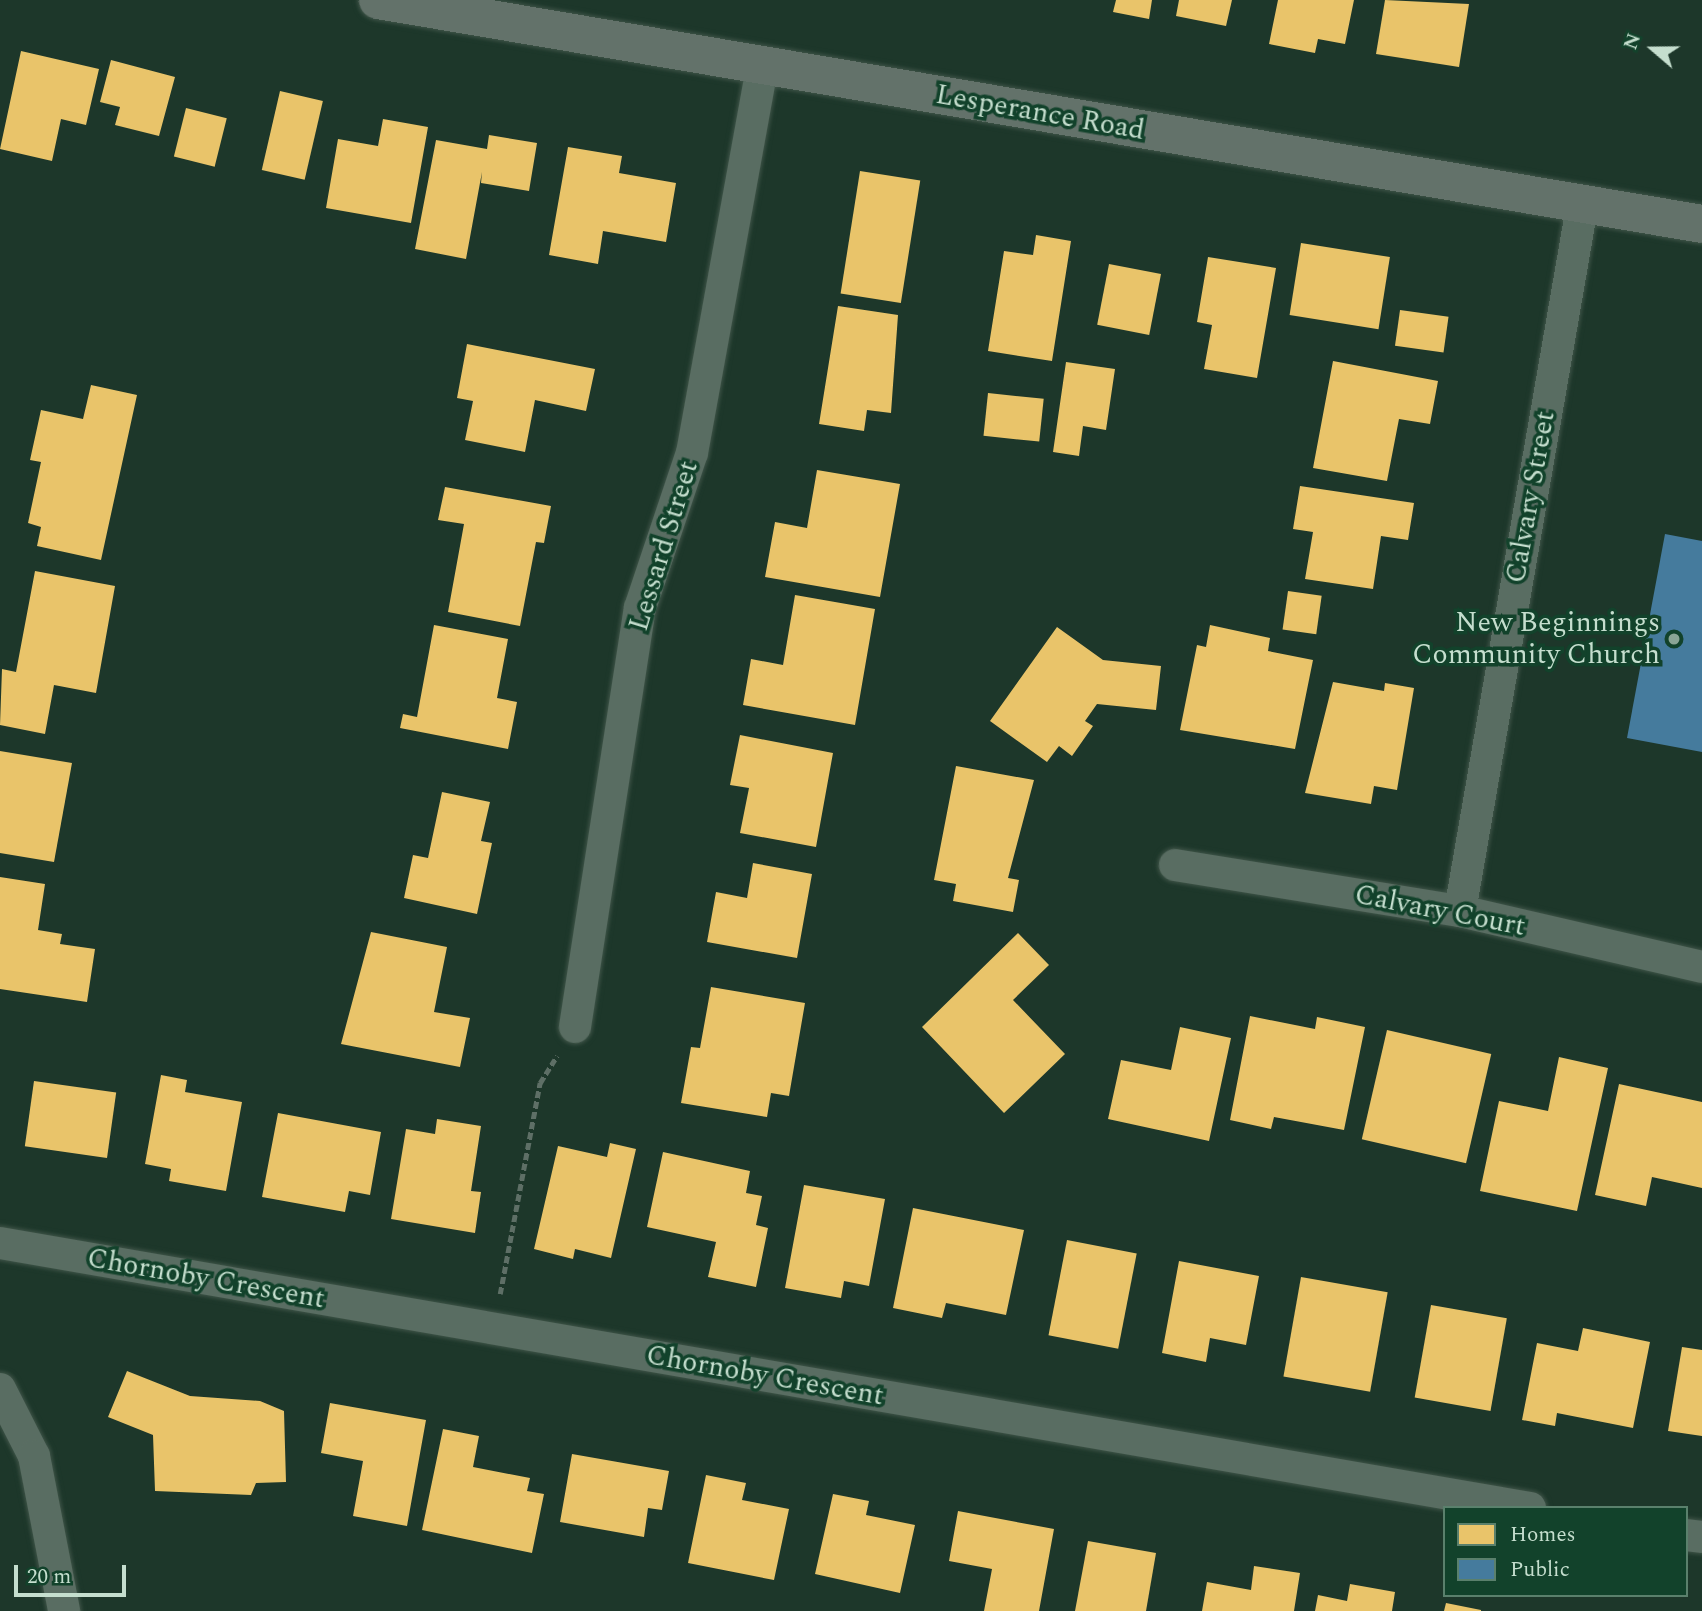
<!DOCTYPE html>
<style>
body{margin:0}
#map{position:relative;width:1702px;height:1611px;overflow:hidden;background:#1d372a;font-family:Spectral,serif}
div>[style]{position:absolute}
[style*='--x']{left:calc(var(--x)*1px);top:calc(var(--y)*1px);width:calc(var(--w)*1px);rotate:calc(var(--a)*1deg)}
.homes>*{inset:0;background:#e9c46a;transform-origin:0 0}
.public>*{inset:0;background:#457b9d}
.path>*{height:4.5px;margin-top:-2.25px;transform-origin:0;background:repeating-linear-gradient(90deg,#5e6f66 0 7px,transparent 0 10.5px)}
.roads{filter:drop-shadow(0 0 2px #3f5448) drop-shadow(0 0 2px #3f5448)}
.street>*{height:32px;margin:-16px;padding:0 16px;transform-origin:16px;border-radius:16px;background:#596d62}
.secondary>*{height:38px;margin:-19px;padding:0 19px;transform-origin:19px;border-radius:19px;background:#63726a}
.dots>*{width:19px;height:19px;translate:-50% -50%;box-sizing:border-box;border:4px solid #12422b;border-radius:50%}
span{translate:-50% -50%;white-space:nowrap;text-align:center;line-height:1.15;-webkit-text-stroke:7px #12422b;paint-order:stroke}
.street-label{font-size:28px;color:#c5dece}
.poi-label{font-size:28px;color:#c5dece}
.right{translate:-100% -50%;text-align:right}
.legend{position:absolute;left:1443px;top:1506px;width:245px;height:91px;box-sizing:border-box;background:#12422b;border:2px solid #5a806c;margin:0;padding:9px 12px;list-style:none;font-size:21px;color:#c5dece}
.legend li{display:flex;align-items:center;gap:14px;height:35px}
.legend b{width:35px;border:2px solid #5a806c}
.north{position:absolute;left:1618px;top:14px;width:70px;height:70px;-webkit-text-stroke:5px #12422b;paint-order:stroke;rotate:290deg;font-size:19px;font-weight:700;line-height:28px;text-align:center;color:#c5dece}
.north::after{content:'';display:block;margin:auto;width:24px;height:32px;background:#c5dece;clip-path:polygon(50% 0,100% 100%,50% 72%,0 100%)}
.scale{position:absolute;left:14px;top:1565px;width:112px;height:32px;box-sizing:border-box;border:4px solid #c5dece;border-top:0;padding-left:9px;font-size:21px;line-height:24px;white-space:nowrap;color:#c5dece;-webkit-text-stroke:5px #12422b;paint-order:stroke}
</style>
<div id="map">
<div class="homes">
<div style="clip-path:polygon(1116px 0,1152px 0,1149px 19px,1113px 12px)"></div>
<div style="clip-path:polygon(1179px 0,1232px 0,1226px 26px,1176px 16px)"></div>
<div style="clip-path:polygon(1278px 0,1354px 0,1345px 44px,1318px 39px,1315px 53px,1269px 44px)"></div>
<div style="clip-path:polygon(1385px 0,1469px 4px,1459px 67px,1376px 54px)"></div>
<div style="clip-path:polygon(21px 51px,99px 69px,86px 125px,61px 119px,52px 161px,0 149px)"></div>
<div style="clip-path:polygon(111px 60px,175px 77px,159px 136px,115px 125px,120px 107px,100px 102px)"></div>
<div style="left:280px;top:91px;width:44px;height:81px;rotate:13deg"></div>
<div style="left:186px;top:108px;width:42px;height:50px;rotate:14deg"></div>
<div style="clip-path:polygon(383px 119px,428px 127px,411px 223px,326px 208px,338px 139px,378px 146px)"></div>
<div style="clip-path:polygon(489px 135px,537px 143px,529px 191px,481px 183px,482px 172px,466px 259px,415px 249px,436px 140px,487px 149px)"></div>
<div style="clip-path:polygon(568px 147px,622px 156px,619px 173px,676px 183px,666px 242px,603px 231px,598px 264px,549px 255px)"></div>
<div style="left:860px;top:171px;width:61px;height:124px;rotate:9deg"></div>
<div style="clip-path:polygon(1036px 235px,1071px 241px,1052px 361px,988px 351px,1004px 251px,1033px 255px)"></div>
<div style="left:1301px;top:243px;width:90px;height:73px;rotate:9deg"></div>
<div style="clip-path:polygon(1208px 257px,1276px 268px,1257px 378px,1204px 369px,1212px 325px,1197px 322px)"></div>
<div style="left:1109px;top:264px;width:53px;height:62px;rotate:11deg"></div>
<div style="clip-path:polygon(838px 306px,898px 315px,891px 413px,867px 410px,864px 431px,819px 424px)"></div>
<div style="left:1400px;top:310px;width:49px;height:36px;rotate:8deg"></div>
<div style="clip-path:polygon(467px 344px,595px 369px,586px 411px,535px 400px,525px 452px,465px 440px,473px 401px,457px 398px)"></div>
<div style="clip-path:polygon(1333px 361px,1438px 381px,1430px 424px,1399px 419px,1387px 481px,1313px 468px)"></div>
<div style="clip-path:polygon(1066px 362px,1115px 369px,1106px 430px,1083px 426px,1079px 456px,1053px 452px)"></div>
<div style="clip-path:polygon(91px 385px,137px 395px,101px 560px,37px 546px,41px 527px,28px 523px,41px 462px,30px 460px,41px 410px,83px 419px)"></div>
<div style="left:988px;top:393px;width:56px;height:43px;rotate:6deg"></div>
<div style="clip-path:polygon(817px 470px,900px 484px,880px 597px,765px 577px,775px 522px,807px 528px)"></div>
<div style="clip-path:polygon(1300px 486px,1414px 503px,1408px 540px,1381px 536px,1373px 589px,1305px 579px,1313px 532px,1293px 529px)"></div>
<div style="clip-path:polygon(445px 487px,551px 506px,544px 543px,536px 542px,520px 626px,448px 612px,464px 524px,438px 520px)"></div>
<div style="clip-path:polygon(35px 571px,115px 586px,96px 693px,54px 685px,45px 734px,0 725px,2px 669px,16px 672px)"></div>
<div style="left:1288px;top:591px;width:34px;height:39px;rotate:8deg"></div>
<div style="clip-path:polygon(795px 595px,875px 609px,855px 725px,743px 705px,751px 659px,783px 665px)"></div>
<div style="clip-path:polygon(434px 625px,508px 639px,497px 698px,517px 702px,508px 749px,400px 728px,403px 714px,417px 717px)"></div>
<div style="clip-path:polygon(1210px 625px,1270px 638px,1268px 651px,1313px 660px,1295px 749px,1180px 730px,1197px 645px,1206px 647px)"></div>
<div style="clip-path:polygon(1057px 627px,1103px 660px,1161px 666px,1156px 710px,1097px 704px,1085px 721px,1093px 726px,1072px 756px,1059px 746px,1047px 762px,990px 721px)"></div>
<div style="clip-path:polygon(1333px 682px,1384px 691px,1385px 683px,1414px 688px,1397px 790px,1374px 786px,1371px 804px,1305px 793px)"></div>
<div style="clip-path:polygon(740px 735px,833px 753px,816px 847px,740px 833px,749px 788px,730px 785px)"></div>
<div style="clip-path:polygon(0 751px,72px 763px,54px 862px,0 853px)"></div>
<div style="clip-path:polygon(956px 766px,1034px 780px,1008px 878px,1019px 880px,1013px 912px,953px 901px,956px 884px,934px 880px)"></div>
<div style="clip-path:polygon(442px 792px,490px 802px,481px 841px,492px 843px,477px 914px,404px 898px,413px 855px,428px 858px)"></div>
<div style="clip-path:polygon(753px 863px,812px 874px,797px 958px,707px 942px,716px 892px,747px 898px)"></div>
<div style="clip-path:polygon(0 877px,45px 884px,38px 930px,62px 934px,60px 944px,95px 949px,87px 1002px,0 989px)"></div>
<div style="clip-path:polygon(371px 932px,447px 947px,434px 1012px,470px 1018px,460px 1067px,341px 1044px)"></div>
<div style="clip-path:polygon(1018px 933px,1049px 965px,1013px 1000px,1065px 1054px,1004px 1113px,922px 1027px)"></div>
<div style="clip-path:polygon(711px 987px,805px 1003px,789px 1096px,771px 1093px,767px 1117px,681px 1103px,691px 1047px,700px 1048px)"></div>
<div style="clip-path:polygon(1250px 1016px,1315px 1029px,1317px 1017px,1365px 1027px,1344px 1130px,1274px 1117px,1271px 1129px,1230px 1120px)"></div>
<div style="clip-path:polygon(1180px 1027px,1231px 1038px,1209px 1141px,1108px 1119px,1121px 1060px,1171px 1070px)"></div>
<div style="left:1387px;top:1030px;width:107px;height:112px;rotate:13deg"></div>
<div style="clip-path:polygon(1559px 1057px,1608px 1068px,1577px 1211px,1480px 1191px,1499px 1101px,1548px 1111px)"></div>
<div style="clip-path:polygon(161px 1075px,187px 1080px,185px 1092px,242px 1102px,226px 1191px,169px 1181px,171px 1169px,145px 1164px)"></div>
<div style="left:34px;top:1081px;width:83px;height:66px;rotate:8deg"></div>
<div style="clip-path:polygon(1619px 1084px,1702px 1102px,1702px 1188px,1652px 1177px,1646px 1206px,1595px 1195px)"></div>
<div style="clip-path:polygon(278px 1113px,381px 1132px,370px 1195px,349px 1191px,345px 1212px,262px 1197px)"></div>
<div style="clip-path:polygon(437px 1119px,481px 1126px,471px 1191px,481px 1192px,475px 1233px,391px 1219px,406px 1129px,435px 1134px)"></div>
<div style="clip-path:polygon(610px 1143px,636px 1149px,611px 1258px,575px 1249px,573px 1259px,534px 1249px,558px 1146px,607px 1157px)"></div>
<div style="clip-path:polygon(663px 1152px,750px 1171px,746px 1193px,762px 1196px,756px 1225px,768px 1228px,756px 1287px,708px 1277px,716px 1242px,647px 1227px)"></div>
<div style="clip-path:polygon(804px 1185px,885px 1199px,869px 1286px,844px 1281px,841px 1298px,785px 1288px)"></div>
<div style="clip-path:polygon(913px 1208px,1024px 1230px,1006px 1315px,946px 1303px,942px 1318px,893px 1308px)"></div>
<div style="left:1067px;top:1240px;width:71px;height:97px;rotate:11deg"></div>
<div style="clip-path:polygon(1179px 1261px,1259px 1276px,1246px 1345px,1210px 1338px,1206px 1362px,1162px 1353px)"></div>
<div style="left:1301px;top:1277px;width:88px;height:101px;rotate:10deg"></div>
<div style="left:1431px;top:1305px;width:77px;height:94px;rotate:10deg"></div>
<div style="clip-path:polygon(1583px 1328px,1650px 1342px,1633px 1428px,1557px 1413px,1555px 1426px,1522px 1420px,1537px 1343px,1578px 1351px)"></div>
<div style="clip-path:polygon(1682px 1347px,1702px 1350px,1702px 1436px,1668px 1431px)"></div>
<div style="clip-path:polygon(127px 1371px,190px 1396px,260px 1401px,284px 1411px,286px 1482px,256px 1483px,251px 1495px,155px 1491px,153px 1435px,108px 1417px)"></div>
<div style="clip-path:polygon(330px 1403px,426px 1420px,407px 1526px,353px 1516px,363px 1461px,321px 1453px)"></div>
<div style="clip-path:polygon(443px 1429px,479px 1436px,473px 1467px,530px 1478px,527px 1491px,544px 1494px,532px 1553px,422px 1530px)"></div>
<div style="clip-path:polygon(572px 1454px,669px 1471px,662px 1510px,648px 1508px,644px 1537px,560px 1522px)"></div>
<div style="clip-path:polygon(706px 1475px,746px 1483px,742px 1500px,789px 1509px,774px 1580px,688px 1563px)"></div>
<div style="clip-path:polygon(833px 1494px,869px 1501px,866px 1515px,915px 1525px,900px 1593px,815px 1574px)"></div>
<div style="clip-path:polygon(958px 1511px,1054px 1529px,1039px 1611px,984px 1611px,992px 1569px,949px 1561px)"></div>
<div style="clip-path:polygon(1088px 1541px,1156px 1553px,1146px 1611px,1075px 1611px)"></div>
<div style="clip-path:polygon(1254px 1566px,1300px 1573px,1294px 1611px,1202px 1611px,1207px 1582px,1251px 1590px)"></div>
<div style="clip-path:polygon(1350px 1584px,1395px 1592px,1392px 1611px,1315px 1611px,1318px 1595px,1347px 1601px)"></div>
<div style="clip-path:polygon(1446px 1603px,1481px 1610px,1481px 1611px,1444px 1611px)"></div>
</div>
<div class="public">
<div style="clip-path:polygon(1665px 534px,1702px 541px,1702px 752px,1627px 738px)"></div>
</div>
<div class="path">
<div style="--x:500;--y:1294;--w:215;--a:-79.3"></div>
<div style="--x:540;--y:1083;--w:32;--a:-58"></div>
</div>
<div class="roads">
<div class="street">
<div style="--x:1175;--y:865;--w:289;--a:9.2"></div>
<div style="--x:1460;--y:911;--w:248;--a:13"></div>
<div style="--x:1460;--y:911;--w:714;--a:-80.17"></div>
<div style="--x:575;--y:1027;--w:424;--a:-81.2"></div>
<div style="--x:640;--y:608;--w:163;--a:-71.5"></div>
<div style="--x:692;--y:453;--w:393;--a:-79.7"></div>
<div style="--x:0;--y:1243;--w:1553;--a:9.83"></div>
<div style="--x:0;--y:1389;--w:75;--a:63.1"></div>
<div style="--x:34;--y:1456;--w:158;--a:79"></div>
<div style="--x:1686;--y:1535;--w:16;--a:7"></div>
</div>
<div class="secondary">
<div style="--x:378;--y:0;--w:1343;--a:9.6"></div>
</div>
</div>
<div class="dots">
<div style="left:1674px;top:639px;background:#8aa495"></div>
</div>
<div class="street-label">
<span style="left:1040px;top:113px;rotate:10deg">Lesperance Road</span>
<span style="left:1531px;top:497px;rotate:-80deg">Calvary Street</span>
<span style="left:664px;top:546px;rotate:-73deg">Lessard Street</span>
<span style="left:1440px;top:911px;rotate:11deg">Calvary Court</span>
<span style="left:206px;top:1279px;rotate:10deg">Chornoby Crescent</span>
<span style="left:765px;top:1376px;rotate:10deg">Chornoby Crescent</span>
</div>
<div class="poi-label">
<span class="right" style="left:1660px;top:639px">New Beginnings<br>Community Church</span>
</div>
<ul class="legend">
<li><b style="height:19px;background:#e9c46a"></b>Homes</li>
<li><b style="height:19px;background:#457b9d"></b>Public</li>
</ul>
<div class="north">N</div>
<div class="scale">20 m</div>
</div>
